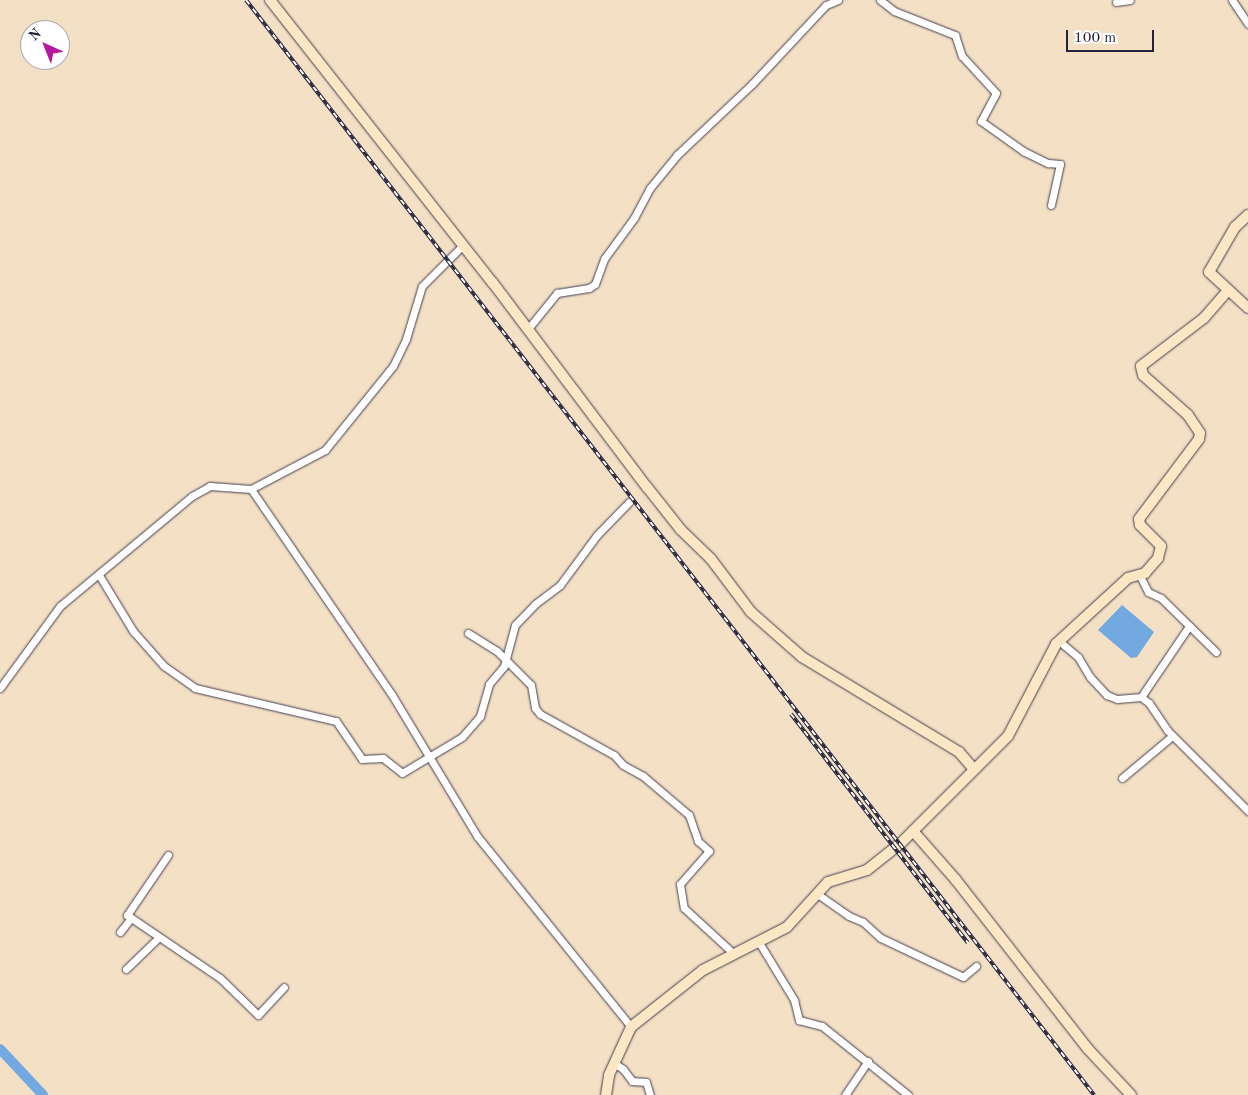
<!DOCTYPE html>
<style>
body{margin:0}
#map{position:relative;width:1248px;height:1095px;overflow:hidden;background:#f4e0c5;font-family:"Old Standard TT",serif}
div>[style]{position:absolute}
[style*='--x']{left:calc(var(--x)*1px);top:calc(var(--y)*1px);width:calc(var(--w)*1px);rotate:calc(var(--a)*1deg)}
.water>*{inset:0;background:#71a9e0}
.river>*{height:10px;margin:-5px;padding:0 5px;transform-origin:5px;border-radius:5px;background:#71a9e0}
.roads{filter:drop-shadow(0 0 1px #423e50) drop-shadow(0 0 1px #423e50)}
.street>*{height:7px;margin:-3.5px;padding:0 3.5px;transform-origin:3.5px;border-radius:3.5px;background:#fff}
.secondary>*{height:10px;margin:-5px;padding:0 5px;transform-origin:5px;border-radius:5px;background:#fbe7c3}
.rail>*{height:4px;margin-top:-2px;transform-origin:0;background:repeating-linear-gradient(90deg,#fff 0 5.5px,#22223b 0 11px);box-sizing:border-box;border-block:1px solid #22223b}
span{translate:-50% -50%;white-space:nowrap;text-align:center;line-height:1.15;-webkit-text-stroke:4px #fff;paint-order:stroke}
.north{position:absolute;left:20px;top:20px;width:50px;height:50px;box-sizing:border-box;background:#fff;border:1px solid #a7a7b1;border-radius:50%;rotate:316deg;font-size:14px;font-weight:700;line-height:20px;text-align:center;color:#22223b}
.north::after{content:'';display:block;margin:auto;width:18px;height:22px;background:#b5179e;clip-path:polygon(50% 0,100% 100%,50% 72%,0 100%)}
.scale{position:absolute;left:1066px;top:30px;width:88px;height:22px;box-sizing:border-box;border:2px solid #22223b;border-top:0;padding-left:6px;font-size:15px;line-height:18px;white-space:nowrap;color:#22223b;-webkit-text-stroke:4px #fff;paint-order:stroke}
</style>
<div id="map">
<div class="water">
<div style="clip-path:polygon(1122px 605px,1154px 632px,1137px 657px,1131px 658px,1098px 630px)"></div>
</div>
<div class="river">
<div style="--x:0;--y:1049;--w:63;--a:46.9"></div>
</div>
<div class="roads">
<div class="street">
<div style="--x:880;--y:0;--w:18;--a:38"></div>
<div style="--x:894;--y:11;--w:66;--a:21.5"></div>
<div style="--x:955;--y:35;--w:22;--a:72"></div>
<div style="--x:962;--y:56;--w:50;--a:47.4"></div>
<div style="--x:996;--y:93;--w:32;--a:118"></div>
<div style="--x:981;--y:121;--w:52;--a:35.5"></div>
<div style="--x:1023;--y:151;--w:28;--a:26"></div>
<div style="--x:1048;--y:163;--w:12;--a:5"></div>
<div style="--x:1060;--y:164;--w:42;--a:102.4"></div>
<div style="--x:1232;--y:0;--w:29;--a:56"></div>
<div style="--x:1116;--y:2;--w:14;--a:-8"></div>
<div style="--x:527;--y:330;--w:48;--a:-51"></div>
<div style="--x:557;--y:293;--w:32;--a:-9"></div>
<div style="--x:589;--y:288;--w:7;--a:-34"></div>
<div style="--x:595;--y:284;--w:27;--a:-70"></div>
<div style="--x:604;--y:259;--w:51;--a:-53.8"></div>
<div style="--x:634;--y:218;--w:34;--a:-62"></div>
<div style="--x:650;--y:188;--w:43;--a:-50.7"></div>
<div style="--x:677;--y:155;--w:103;--a:-43.4"></div>
<div style="--x:752;--y:84;--w:108;--a:-46.9"></div>
<div style="--x:826;--y:5;--w:13;--a:-23"></div>
<div style="--x:251;--y:489;--w:250;--a:55.6"></div>
<div style="--x:392;--y:695;--w:165;--a:58.9"></div>
<div style="--x:477;--y:836;--w:245;--a:51.1"></div>
<div style="--x:99;--y:575;--w:66;--a:58.7"></div>
<div style="--x:133;--y:631;--w:47;--a:48.5"></div>
<div style="--x:164;--y:666;--w:38;--a:35"></div>
<div style="--x:195;--y:688;--w:145;--a:13.2"></div>
<div style="--x:336;--y:721;--w:46;--a:55.6"></div>
<div style="--x:362;--y:759;--w:21;--a:-3"></div>
<div style="--x:383;--y:758;--w:24;--a:38"></div>
<div style="--x:402;--y:773;--w:70;--a:-31"></div>
<div style="--x:462;--y:737;--w:28;--a:-49"></div>
<div style="--x:480;--y:716;--w:33;--a:-74"></div>
<div style="--x:489;--y:684;--w:23;--a:-50"></div>
<div style="--x:504;--y:666;--w:42;--a:-75"></div>
<div style="--x:515;--y:625;--w:29;--a:-46"></div>
<div style="--x:535;--y:604;--w:31;--a:-37"></div>
<div style="--x:560;--y:585;--w:62;--a:-53.5"></div>
<div style="--x:597;--y:535;--w:46;--a:-45.9"></div>
<div style="--x:1140;--y:576;--w:18;--a:63"></div>
<div style="--x:1148;--y:592;--w:14;--a:25"></div>
<div style="--x:1161;--y:598;--w:77;--a:44.5"></div>
<div style="--x:468;--y:633;--w:34;--a:32"></div>
<div style="--x:497;--y:651;--w:48;--a:45"></div>
<div style="--x:531;--y:685;--w:23;--a:80"></div>
<div style="--x:535;--y:708;--w:8;--a:50"></div>
<div style="--x:540;--y:714;--w:85;--a:29"></div>
<div style="--x:614;--y:755;--w:13;--a:48"></div>
<div style="--x:623;--y:765;--w:23;--a:29"></div>
<div style="--x:643;--y:776;--w:60;--a:40.3"></div>
<div style="--x:689;--y:815;--w:28;--a:71"></div>
<div style="--x:698;--y:841;--w:15;--a:42"></div>
<div style="--x:709;--y:851;--w:44;--a:131.3"></div>
<div style="--x:680;--y:884;--w:24;--a:81"></div>
<div style="--x:684;--y:908;--w:68;--a:42.6"></div>
<div style="--x:1059;--y:641;--w:25;--a:40"></div>
<div style="--x:1078;--y:657;--w:23;--a:59"></div>
<div style="--x:1090;--y:677;--w:25;--a:47"></div>
<div style="--x:1107;--y:695;--w:11;--a:22"></div>
<div style="--x:1117;--y:699;--w:24;--a:-5"></div>
<div style="--x:1141;--y:697;--w:10;--a:37"></div>
<div style="--x:1149;--y:703;--w:32;--a:56"></div>
<div style="--x:1167;--y:730;--w:115;--a:45"></div>
<div style="--x:0;--y:688;--w:102;--a:-53.8"></div>
<div style="--x:60;--y:606;--w:172;--a:-39.8"></div>
<div style="--x:192;--y:496;--w:21;--a:-29"></div>
<div style="--x:210;--y:486;--w:41;--a:4.2"></div>
<div style="--x:251;--y:489;--w:84;--a:-27.8"></div>
<div style="--x:325;--y:450;--w:108;--a:-51"></div>
<div style="--x:393;--y:366;--w:30;--a:-64"></div>
<div style="--x:406;--y:339;--w:55;--a:-73.2"></div>
<div style="--x:422;--y:286;--w:58;--a:-45"></div>
<div style="--x:1141;--y:697;--w:86;--a:-55.9"></div>
<div style="--x:1122;--y:778;--w:65;--a:-40"></div>
<div style="--x:168;--y:855;--w:73;--a:124.3"></div>
<div style="--x:127;--y:915;--w:112;--a:34.1"></div>
<div style="--x:220;--y:978;--w:53;--a:44.2"></div>
<div style="--x:258;--y:1015;--w:38;--a:-47"></div>
<div style="--x:816;--y:893;--w:40;--a:34.9"></div>
<div style="--x:849;--y:916;--w:15;--a:23"></div>
<div style="--x:863;--y:922;--w:24;--a:42"></div>
<div style="--x:881;--y:938;--w:91;--a:25.4"></div>
<div style="--x:963;--y:977;--w:17;--a:-40"></div>
<div style="--x:120;--y:932;--w:18;--a:-52"></div>
<div style="--x:760;--y:944;--w:66;--a:58.7"></div>
<div style="--x:794;--y:1000;--w:21;--a:76"></div>
<div style="--x:799;--y:1020;--w:24;--a:15"></div>
<div style="--x:822;--y:1026;--w:110;--a:38.7"></div>
<div style="--x:126;--y:969;--w:45;--a:-44.1"></div>
<div style="--x:614;--y:1063;--w:11;--a:34"></div>
<div style="--x:623;--y:1069;--w:15;--a:53"></div>
<div style="--x:632;--y:1081;--w:14;--a:4"></div>
<div style="--x:646;--y:1082;--w:14;--a:73"></div>
<div style="--x:845;--y:1095;--w:41;--a:-55.9"></div>
</div>
<div class="secondary">
<div style="--x:270;--y:0;--w:360;--a:51.8"></div>
<div style="--x:493;--y:283;--w:256;--a:53"></div>
<div style="--x:647;--y:487;--w:55;--a:51.7"></div>
<div style="--x:681;--y:530;--w:42;--a:44"></div>
<div style="--x:711;--y:559;--w:66;--a:53"></div>
<div style="--x:751;--y:612;--w:68;--a:41.4"></div>
<div style="--x:802;--y:657;--w:184;--a:31.2"></div>
<div style="--x:959;--y:752;--w:23;--a:49"></div>
<div style="--x:1248;--y:215;--w:18;--a:137"></div>
<div style="--x:1235;--y:227;--w:52;--a:120"></div>
<div style="--x:1209;--y:272;--w:53;--a:42.7"></div>
<div style="--x:913;--y:831;--w:65;--a:48.7"></div>
<div style="--x:956;--y:880;--w:214;--a:52"></div>
<div style="--x:1088;--y:1049;--w:63;--a:46.9"></div>
<div style="--x:606;--y:1095;--w:20;--a:-81"></div>
<div style="--x:609;--y:1075;--w:53;--a:-65.4"></div>
<div style="--x:631;--y:1027;--w:92;--a:-38.4"></div>
<div style="--x:703;--y:970;--w:94;--a:-27.1"></div>
<div style="--x:787;--y:927;--w:61;--a:-47.7"></div>
<div style="--x:828;--y:882;--w:41;--a:-17.1"></div>
<div style="--x:867;--y:870;--w:43;--a:-38.5"></div>
<div style="--x:901;--y:843;--w:151;--a:-45"></div>
<div style="--x:1008;--y:736;--w:104;--a:-62.4"></div>
<div style="--x:1056;--y:644;--w:98;--a:-42.5"></div>
<div style="--x:1128;--y:578;--w:18;--a:-16"></div>
<div style="--x:1145;--y:573;--w:20;--a:-49"></div>
<div style="--x:1158;--y:558;--w:12;--a:-76"></div>
<div style="--x:1161;--y:546;--w:30;--a:-135"></div>
<div style="--x:1140;--y:525;--w:6;--a:-99"></div>
<div style="--x:1139;--y:519;--w:100;--a:-53.1"></div>
<div style="--x:1199;--y:439;--w:6;--a:-81"></div>
<div style="--x:1200;--y:433;--w:22;--a:-124"></div>
<div style="--x:1188;--y:415;--w:60;--a:-138.4"></div>
<div style="--x:1143;--y:375;--w:9;--a:-103"></div>
<div style="--x:1141;--y:366;--w:79;--a:-37.3"></div>
<div style="--x:1204;--y:318;--w:37;--a:-49"></div>
</div>
</div>
<div class="rail">
<div style="--x:246;--y:0;--w:1385;--a:52.24"></div>
<div style="--x:791;--y:714;--w:289;--a:52.3"></div>
</div>
<div class="north">N</div>
<div class="scale">100 m</div>
</div>
